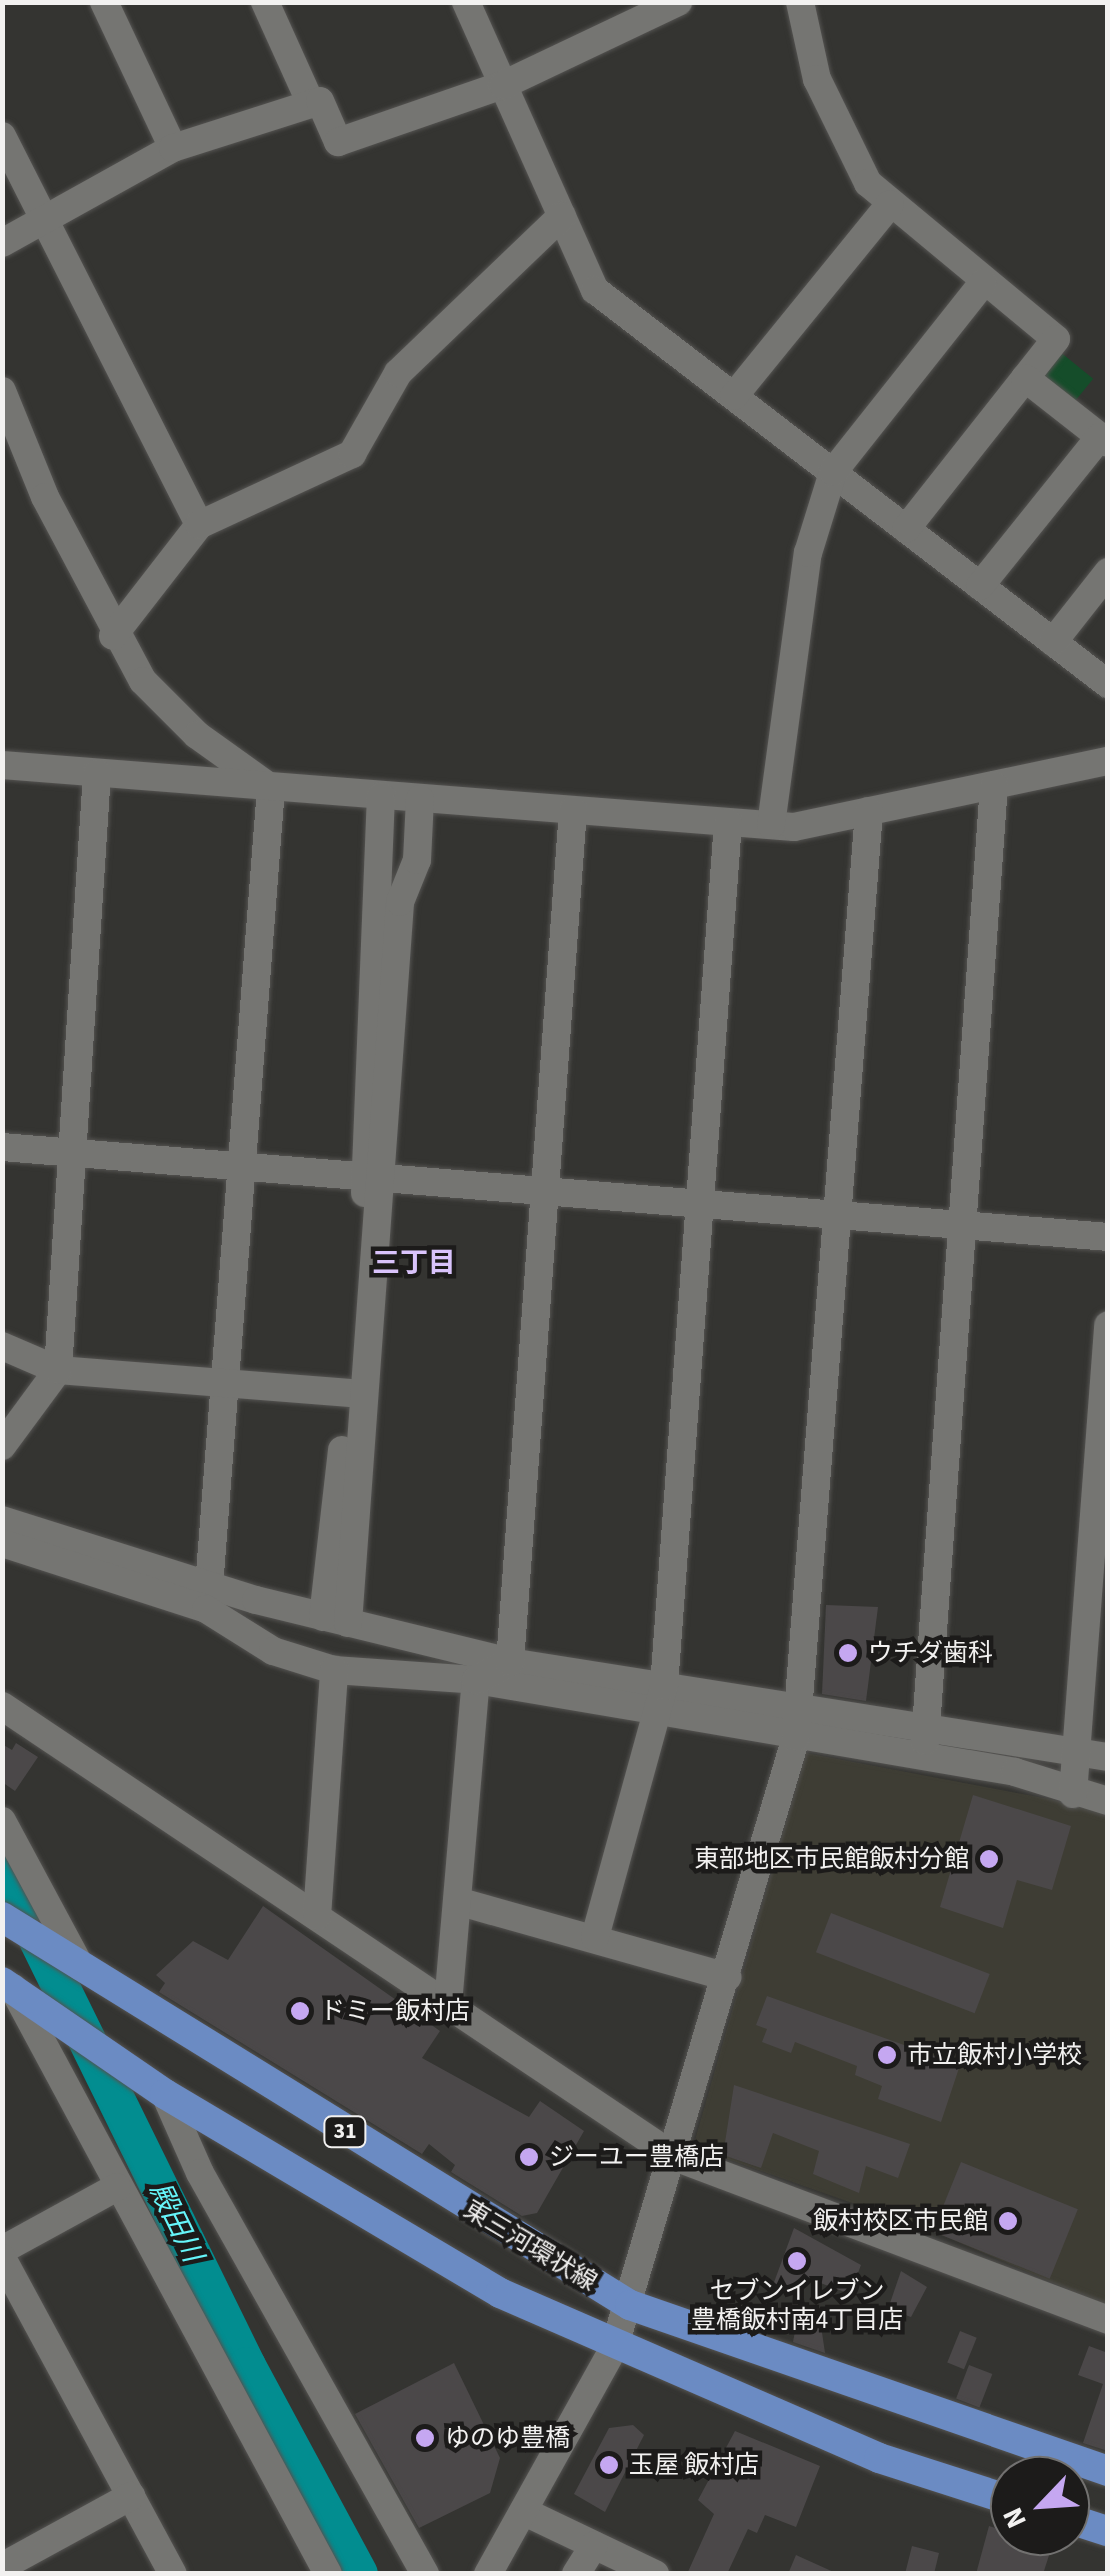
<!DOCTYPE html>
<meta charset="utf-8">
<style>
body{margin:0}
#map{position:relative;width:1110px;height:2576px;overflow:hidden;background:#343431;font-family:"Source Sans 3","Noto Sans JP",sans-serif}
div>[style]{position:absolute}
[style*='--x']{left:calc(var(--x)*1px);top:calc(var(--y)*1px);width:calc(var(--w)*1px);rotate:calc(var(--a)*1deg)}
.built>*{inset:0;background:#3e3d34}
.green>*{inset:0;background:#154d2a;transform-origin:0 0}
.river>*{height:38px;margin:-19px;padding:0 19px;transform-origin:19px;border-radius:19px;background:#028d90}
.building>*{inset:0;background:#4b4849;transform-origin:0 0}
.roads{filter:drop-shadow(0 0 2px #545351) drop-shadow(0 0 2px #545351)}
.minor>*{height:28px;margin:-14px;padding:0 14px;transform-origin:14px;border-radius:14px;background:#757572}
.major>*{height:30px;margin:-15px;padding:0 15px;transform-origin:15px;border-radius:15px;background:#6b8bc3}
.dots>*{width:28px;height:28px;translate:-50% -50%;box-sizing:border-box;border:5px solid #1c1b1a;border-radius:50%}
span{translate:-50% -50%;white-space:nowrap;text-align:center;line-height:1.15;-webkit-text-stroke:9px #1c1b1a;paint-order:stroke}
.shield-label span{padding:2px 8px;background:#1c1b1a;border:2px solid;border-radius:8px;-webkit-text-stroke-width:0}
.shield-label{font-size:22px;color:#f2f1f0;font-weight:700}
.poi-label{font-size:25px;color:#f2f1f0}
.left{translate:0 -50%;text-align:left}
.right{translate:-100% -50%;text-align:right}
.street-label{font-size:25px;color:#f2f1f0}
.neighbourhood-label{font-size:28px;color:#d9c3fb;font-weight:700}
.water-label{font-size:28px;color:#66f5fa;font-style:italic}
.frame{position:absolute;inset:0;border:5px solid #f2f1f0;pointer-events:none}
.north{position:absolute;left:990px;top:2456px;width:100px;height:100px;box-sizing:border-box;background:#1c1b1a;border:2px solid #727170;border-radius:50%;rotate:245deg;font-size:28px;font-weight:700;line-height:40px;text-align:center;color:#f2f1f0}
.north::after{content:'';display:block;margin:auto;width:35px;height:45px;background:#c5a7f1;clip-path:polygon(50% 0,100% 100%,50% 72%,0 100%)}
</style>
<div id="map">
<div class="built">
<div style="clip-path:polygon(806px 1753px,1107px 1810px,1107px 2306px,937px 2233px,693px 2147px)"></div>
</div>
<div class="green">
<div style="left:1059px;top:351px;width:44px;height:32px;rotate:39deg"></div>
</div>
<div class="river">
<div style="--x:2;--y:1867;--w:556;--a:63.85"></div>
<div style="--x:247;--y:2366;--w:236;--a:61.7"></div>
</div>
<div class="building">
<div style="clip-path:polygon(826px 1605px,878px 1607px,866px 1701px,822px 1694px)"></div>
<div style="clip-path:polygon(16px 1743px,38px 1757px,15px 1791px,2px 1782px,2px 1744px,12px 1750px)"></div>
<div style="clip-path:polygon(973px 1795px,1071px 1826px,1052px 1890px,1017px 1880px,1003px 1928px,940px 1907px)"></div>
<div style="clip-path:polygon(263px 1906px,440px 2031px,422px 2058px,529px 2117px,540px 2101px,584px 2131px,537px 2213px,522px 2216px,451px 2172px,455px 2165px,429px 2144px,422px 2154px,159px 1992px,165px 1983px,156px 1975px,193px 1941px,228px 1960px)"></div>
<div style="left:831px;top:1913px;width:170px;height:42px;rotate:21deg"></div>
<div style="clip-path:polygon(767px 1996px,960px 2065px,941px 2122px,878px 2099px,882px 2086px,855px 2075px,857px 2066px,795px 2042px,791px 2053px,762px 2042px,767px 2029px,756px 2025px)"></div>
<div style="clip-path:polygon(734px 2085px,910px 2144px,898px 2178px,866px 2166px,859px 2193px,813px 2174px,819px 2151px,773px 2133px,761px 2168px,723px 2155px)"></div>
<div style="left:961px;top:2162px;width:126px;height:75px;rotate:22deg"></div>
<div style="clip-path:polygon(794px 2228px,861px 2265px,850px 2294px,807px 2278px,801px 2293px,773px 2285px)"></div>
<div style="clip-path:polygon(901px 2271px,927px 2287px,911px 2317px,888px 2309px)"></div>
<div style="clip-path:polygon(798px 2316px,820px 2319px,825px 2353px,793px 2342px)"></div>
<div style="left:960px;top:2331px;width:18px;height:34px;rotate:22deg"></div>
<div style="clip-path:polygon(1089px 2346px,1108px 2353px,1108px 2451px,1083px 2443px,1103px 2384px,1078px 2375px)"></div>
<div style="clip-path:polygon(454px 2363px,500px 2458px,490px 2493px,419px 2528px,355px 2414px)"></div>
<div style="left:969px;top:2365px;width:25px;height:36px;rotate:21deg"></div>
<div style="clip-path:polygon(633px 2425px,644px 2435px,605px 2512px,574px 2494px,609px 2428px)"></div>
<div style="clip-path:polygon(735px 2431px,820px 2466px,796px 2527px,765px 2515px,757px 2533px,748px 2529px,727px 2574px,687px 2574px,714px 2514px,698px 2500px)"></div>
<div style="clip-path:polygon(989px 2526px,1052px 2546px,1043px 2574px,976px 2574px)"></div>
<div style="clip-path:polygon(912px 2546px,939px 2553px,934px 2574px,905px 2574px)"></div>
<div style="clip-path:polygon(796px 2555px,838px 2574px,788px 2574px)"></div>
</div>
<div class="roads">
<div class="minor">
<div style="--x:104;--y:2;--w:161;--a:64.7"></div>
<div style="--x:265;--y:2;--w:112;--a:65.7"></div>
<div style="--x:466;--y:2;--w:316;--a:65.9"></div>
<div style="--x:595;--y:290;--w:647;--a:37.53"></div>
<div style="--x:800;--y:2;--w:79;--a:77.6"></div>
<div style="--x:817;--y:79;--w:116;--a:63.9"></div>
<div style="--x:868;--y:183;--w:244;--a:39.7"></div>
<div style="--x:1056;--y:339;--w:242;--a:128.3"></div>
<div style="--x:2;--y:136;--w:436;--a:63.1"></div>
<div style="--x:2;--y:243;--w:196;--a:-29.1"></div>
<div style="--x:173;--y:148;--w:154;--a:-17.7"></div>
<div style="--x:320;--y:101;--w:45;--a:66.3"></div>
<div style="--x:338;--y:142;--w:175;--a:-19.1"></div>
<div style="--x:503;--y:85;--w:194;--a:-25.4"></div>
<div style="--x:1025;--y:378;--w:105;--a:38.1"></div>
<div style="--x:2;--y:391;--w:114;--a:67.9"></div>
<div style="--x:45;--y:497;--w:208;--a:62"></div>
<div style="--x:143;--y:681;--w:76;--a:45"></div>
<div style="--x:197;--y:735;--w:91;--a:35.6"></div>
<div style="--x:271;--y:788;--w:801;--a:94.44"></div>
<div style="--x:734;--y:396;--w:247;--a:-50.9"></div>
<div style="--x:980;--y:586;--w:191;--a:-51.2"></div>
<div style="--x:113;--y:636;--w:140;--a:-52.2"></div>
<div style="--x:199;--y:525;--w:169;--a:-24.9"></div>
<div style="--x:352;--y:454;--w:93;--a:-60.4"></div>
<div style="--x:398;--y:373;--w:227;--a:-43.8"></div>
<div style="--x:1053;--y:642;--w:89;--a:-51.8"></div>
<div style="--x:2;--y:765;--w:794;--a:4.48"></div>
<div style="--x:794;--y:827;--w:321;--a:-11.9"></div>
<div style="--x:771;--y:825;--w:275;--a:-82.3"></div>
<div style="--x:808;--y:553;--w:85;--a:-72.8"></div>
<div style="--x:833;--y:472;--w:241;--a:-51.6"></div>
<div style="--x:2;--y:1147;--w:1110;--a:4.65"></div>
<div style="--x:365;--y:1193;--w:397;--a:-87.7"></div>
<div style="--x:2;--y:1346;--w:61;--a:23.2"></div>
<div style="--x:58;--y:1370;--w:306;--a:4.5"></div>
<div style="--x:2;--y:1446;--w:94;--a:-53.6"></div>
<div style="--x:58;--y:1370;--w:598;--a:-86.26"></div>
<div style="--x:2;--y:1520;--w:266;--a:17.5"></div>
<div style="--x:256;--y:1600;--w:261;--a:13.7"></div>
<div style="--x:510;--y:1662;--w:605;--a:9.03"></div>
<div style="--x:2;--y:1543;--w:214;--a:17.9"></div>
<div style="--x:206;--y:1609;--w:79;--a:32.1"></div>
<div style="--x:273;--y:1651;--w:64;--a:17.3"></div>
<div style="--x:334;--y:1670;--w:142;--a:4"></div>
<div style="--x:476;--y:1680;--w:186;--a:9.6"></div>
<div style="--x:659;--y:1711;--w:361;--a:9.7"></div>
<div style="--x:1015;--y:1772;--w:97;--a:17.3"></div>
<div style="--x:323;--y:1617;--w:168;--a:-83.5"></div>
<div style="--x:348;--y:1623;--w:723;--a:-85.87"></div>
<div style="--x:400;--y:902;--w:45;--a:-68"></div>
<div style="--x:417;--y:860;--w:61;--a:-87.2"></div>
<div style="--x:2;--y:1706;--w:810;--a:33.83"></div>
<div style="--x:675;--y:2157;--w:463;--a:20.6"></div>
<div style="--x:925;--y:1741;--w:958;--a:-85.87"></div>
<div style="--x:1073;--y:1794;--w:470;--a:-85.7"></div>
<div style="--x:2;--y:1821;--w:165;--a:61.7"></div>
<div style="--x:457;--y:1901;--w:281;--a:15.7"></div>
<div style="--x:317;--y:1916;--w:247;--a:-86"></div>
<div style="--x:595;--y:1937;--w:260;--a:-74.6"></div>
<div style="--x:664;--y:1686;--w:866;--a:-85.76"></div>
<div style="--x:13;--y:1988;--w:665;--a:61.74"></div>
<div style="--x:448;--y:2004;--w:325;--a:-85.1"></div>
<div style="--x:476;--y:1680;--w:38;--a:-28"></div>
<div style="--x:510;--y:1662;--w:854;--a:-85.77"></div>
<div style="--x:165;--y:2094;--w:86;--a:66.1"></div>
<div style="--x:200;--y:2173;--w:460;--a:60.7"></div>
<div style="--x:2;--y:2250;--w:131;--a:-28.7"></div>
<div style="--x:2;--y:2258;--w:359;--a:61.6"></div>
<div style="--x:527;--y:2513;--w:142;--a:25.5"></div>
<div style="--x:5;--y:2565;--w:144;--a:-28.7"></div>
<div style="--x:488;--y:2574;--w:259;--a:-60.9"></div>
<div style="--x:614;--y:2348;--w:638;--a:-73.41"></div>
<div style="--x:796;--y:1737;--w:929;--a:-85.49"></div>
<div style="--x:576;--y:2574;--w:34;--a:-58"></div>
</div>
<div class="major">
<div style="--x:2;--y:1917;--w:738;--a:31.71"></div>
<div style="--x:630;--y:2305;--w:506;--a:19.15"></div>
<div style="--x:2;--y:1982;--w:198;--a:34.5"></div>
<div style="--x:165;--y:2094;--w:390;--a:30.7"></div>
<div style="--x:500;--y:2293;--w:413;--a:23.5"></div>
<div style="--x:879;--y:2458;--w:138;--a:17.8"></div>
<div style="--x:1070;--y:2519;--w:40;--a:18"></div>
</div>
</div>
<div class="dots">
<div style="left:848px;top:1653px;background:#c5a7f1"></div>
<div style="left:989px;top:1859px;background:#c5a7f1"></div>
<div style="left:300px;top:2011px;background:#c5a7f1"></div>
<div style="left:887px;top:2055px;background:#c5a7f1"></div>
<div style="left:529px;top:2157px;background:#c5a7f1"></div>
<div style="left:1008px;top:2221px;background:#c5a7f1"></div>
<div style="left:797px;top:2261px;background:#c5a7f1"></div>
<div style="left:425px;top:2438px;background:#c5a7f1"></div>
<div style="left:609px;top:2465px;background:#c5a7f1"></div>
</div>
<div class="shield-label">
<span style="left:345px;top:2132px">31</span>
</div>
<div class="poi-label">
<span class="left" style="left:868px;top:1653px">ウチダ歯科</span>
<span class="right" style="left:969px;top:1859px">東部地区市民館飯村分館</span>
<span class="left" style="left:320px;top:2011px">ドミー飯村店</span>
<span class="left" style="left:907px;top:2055px">市立飯村小学校</span>
<span class="left" style="left:549px;top:2157px">ジーユー豊橋店</span>
<span class="right" style="left:988px;top:2221px">飯村校区市民館</span>
<span style="left:797px;top:2306px">セブンイレブン<br>豊橋飯村南4丁目店</span>
<span class="left" style="left:445px;top:2438px">ゆのゆ豊橋</span>
<span class="left" style="left:629px;top:2465px">玉屋 飯村店</span>
</div>
<div class="street-label">
<span style="left:530px;top:2246px;rotate:31deg">東三河環状線</span>
</div>
<div class="neighbourhood-label">
<span style="left:414px;top:1263px">三丁目</span>
</div>
<div class="water-label">
<span style="left:176px;top:2222px;rotate:64deg">殿田川</span>
</div>
<div class="frame"></div>
<div class="north">N</div>
</div>
